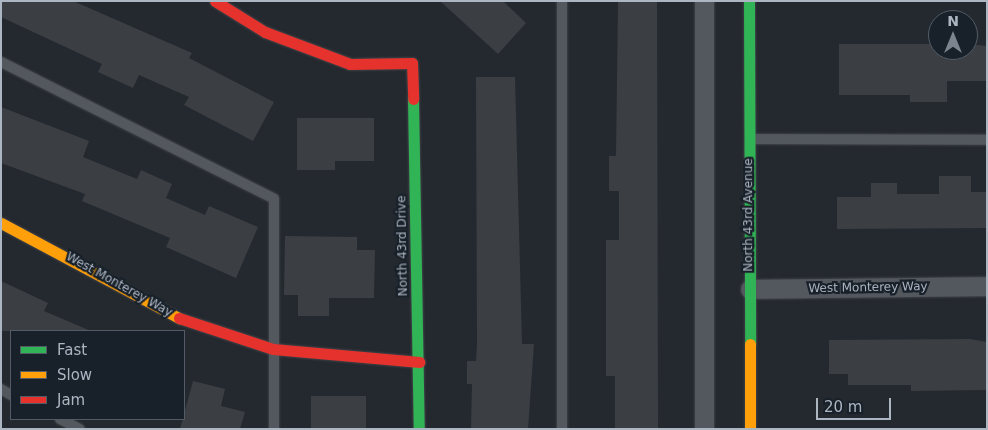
<!DOCTYPE html>
<style>
body{margin:0}
#map{position:relative;width:988px;height:430px;overflow:hidden;background:#24292f;font-family:"DejaVu Sans",sans-serif}
div>[style]{position:absolute}
[style*='--x']{left:calc(var(--x)*1px);top:calc(var(--y)*1px);width:calc(var(--w)*1px);rotate:calc(var(--a)*1deg)}
.building>*{inset:0;background:#3b3f44;transform-origin:0 0}
.roads{filter:drop-shadow(0 0 1px #404348) drop-shadow(0 0 1px #404348)}
.lane>*{height:10px;margin:-5px;padding:0 5px;transform-origin:5px;border-radius:5px;background:#53575e}
.street>*{height:19px;margin:-9.5px;padding:0 9.5px;transform-origin:9.5px;border-radius:9.5px;background:#53575e}
.fast>*{height:11px;margin:-5.5px;padding:0 5.5px;transform-origin:5.5px;border-radius:5.5px;background:#30b455}
.slow>*{height:11px;margin:-5.5px;padding:0 5.5px;transform-origin:5.5px;border-radius:5.5px;background:#ff9f0a}
.jam>*{height:11px;margin:-5.5px;padding:0 5.5px;transform-origin:5.5px;border-radius:5.5px;background:#e5322d}
span{translate:-50% -50%;white-space:nowrap;text-align:center;line-height:1.15;-webkit-text-stroke:4.5px #182029;paint-order:stroke}
.street-label{font-size:12px;color:#acb5c2}
.frame{position:absolute;inset:0;border:2px solid #acb5c2;pointer-events:none}
.legend{position:absolute;left:10px;top:330px;width:175px;height:90px;box-sizing:border-box;background:#182029;border:1px solid #535c66;margin:0;padding:6px 9px;list-style:none;font-size:15px;color:#acb5c2}
.legend li{display:flex;align-items:center;gap:10px;height:25px}
.legend b{width:25px;border:1px solid #535c66}
.north{position:absolute;left:928px;top:10px;width:50px;height:50px;box-sizing:border-box;background:#182029;border:1px solid #535c66;border-radius:50%;rotate:0deg;font-size:14px;font-weight:700;line-height:20px;text-align:center;color:#acb5c2}
.north::after{content:'';display:block;margin:auto;width:18px;height:22px;background:#7c848f;clip-path:polygon(50% 0,100% 100%,50% 72%,0 100%)}
.scale{position:absolute;left:816px;top:398px;width:75px;height:22px;box-sizing:border-box;border:2px solid #acb5c2;border-top:0;padding-left:6px;font-size:15px;line-height:18px;white-space:nowrap;color:#acb5c2;-webkit-text-stroke:4px #182029;paint-order:stroke}
</style>
<div id="map">
<div class="building">
<div style="clip-path:polygon(1px 1px,73px 1px,192px 53px,189px 58px,274px 102px,253px 141px,184px 105px,189px 97px,139px 75px,133px 88px,98px 72px,102px 64px,1px 17px)"></div>
<div style="clip-path:polygon(440px 1px,503px 1px,526px 23px,498px 54px)"></div>
<div style="clip-path:polygon(618px 1px,657px 1px,658px 429px,615px 429px,615px 376px,606px 376px,606px 240px,619px 240px,619px 191px,609px 191px,609px 156px,616px 156px)"></div>
<div style="clip-path:polygon(839px 44px,938px 44px,938px 50px,968px 50px,968px 44px,987px 46px,987px 81px,947px 81px,947px 102px,910px 102px,910px 95px,839px 95px)"></div>
<div style="clip-path:polygon(476px 77px,515px 77px,522px 344px,534px 344px,528px 429px,471px 429px,472px 384px,467px 384px,467px 361px,476px 361px,477px 344px)"></div>
<div style="clip-path:polygon(1px 107px,89px 141px,83px 157px,137px 179px,141px 170px,172px 184px,166px 198px,205px 215px,209px 206px,258px 227px,236px 278px,166px 247px,170px 238px,82px 201px,85px 194px,1px 163px)"></div>
<div style="clip-path:polygon(297px 118px,374px 118px,374px 161px,335px 161px,335px 170px,297px 170px)"></div>
<div style="clip-path:polygon(939px 176px,971px 176px,971px 192px,987px 192px,987px 228px,837px 229px,837px 197px,871px 197px,871px 183px,897px 183px,897px 194px,939px 194px)"></div>
<div style="clip-path:polygon(285px 236px,357px 237px,357px 250px,375px 250px,374px 298px,329px 298px,329px 316px,298px 316px,298px 295px,284px 295px)"></div>
<div style="clip-path:polygon(1px 281px,48px 303px,44px 311px,91px 331px,1px 331px)"></div>
<div style="clip-path:polygon(970px 339px,987px 342px,987px 390px,911px 391px,911px 385px,848px 385px,848px 374px,829px 374px,829px 340px)"></div>
<div style="clip-path:polygon(193px 381px,225px 389px,221px 406px,245px 412px,240px 429px,180px 429px)"></div>
<div style="left:311px;top:396px;width:55px;height:33px"></div>
</div>
<div class="roads">
<div class="lane">
<div style="--x:562;--y:1;--w:428;--a:90"></div>
<div style="--x:1;--y:62;--w:305;--a:26.6"></div>
<div style="--x:274;--y:199;--w:230;--a:90"></div>
<div style="--x:750;--y:139;--w:237;--a:0.2"></div>
<div style="--x:1;--y:389;--w:12;--a:31"></div>
<div style="--x:60;--y:419;--w:22;--a:27"></div>
</div>
<div class="street">
<div style="--x:704;--y:1;--w:428;--a:90"></div>
<div style="--x:750;--y:289;--w:237;--a:-0.7"></div>
</div>
<div class="fast">
<div style="--x:749;--y:1;--w:343;--a:89.8"></div>
<div style="--x:413;--y:99;--w:330;--a:89"></div>
</div>
<div class="slow">
<div style="--x:1;--y:223;--w:202;--a:28.1"></div>
<div style="--x:750;--y:344;--w:85;--a:90"></div>
</div>
<div class="jam">
<div style="--x:215;--y:1;--w:59;--a:31.8"></div>
<div style="--x:265;--y:32;--w:91;--a:20.6"></div>
<div style="--x:350;--y:64;--w:62;--a:-0.9"></div>
<div style="--x:412;--y:63;--w:36;--a:88"></div>
<div style="--x:179;--y:318;--w:99;--a:18.3"></div>
<div style="--x:273;--y:349;--w:147;--a:5.1"></div>
</div>
</div>
<div class="street-label">
<span style="left:749px;top:215px;rotate:-90deg">North 43rd Avenue</span>
<span style="left:403px;top:246px;rotate:-91deg">North 43rd Drive</span>
<span style="left:119px;top:285px;rotate:29deg">West Monterey Way</span>
<span style="left:868px;top:288px;rotate:-1deg">West Monterey Way</span>
</div>
<div class="frame"></div>
<ul class="legend">
<li><b style="height:6px;background:#30b455"></b>Fast</li>
<li><b style="height:6px;background:#ff9f0a"></b>Slow</li>
<li><b style="height:6px;background:#e5322d"></b>Jam</li>
</ul>
<div class="north">N</div>
<div class="scale">20 m</div>
</div>
